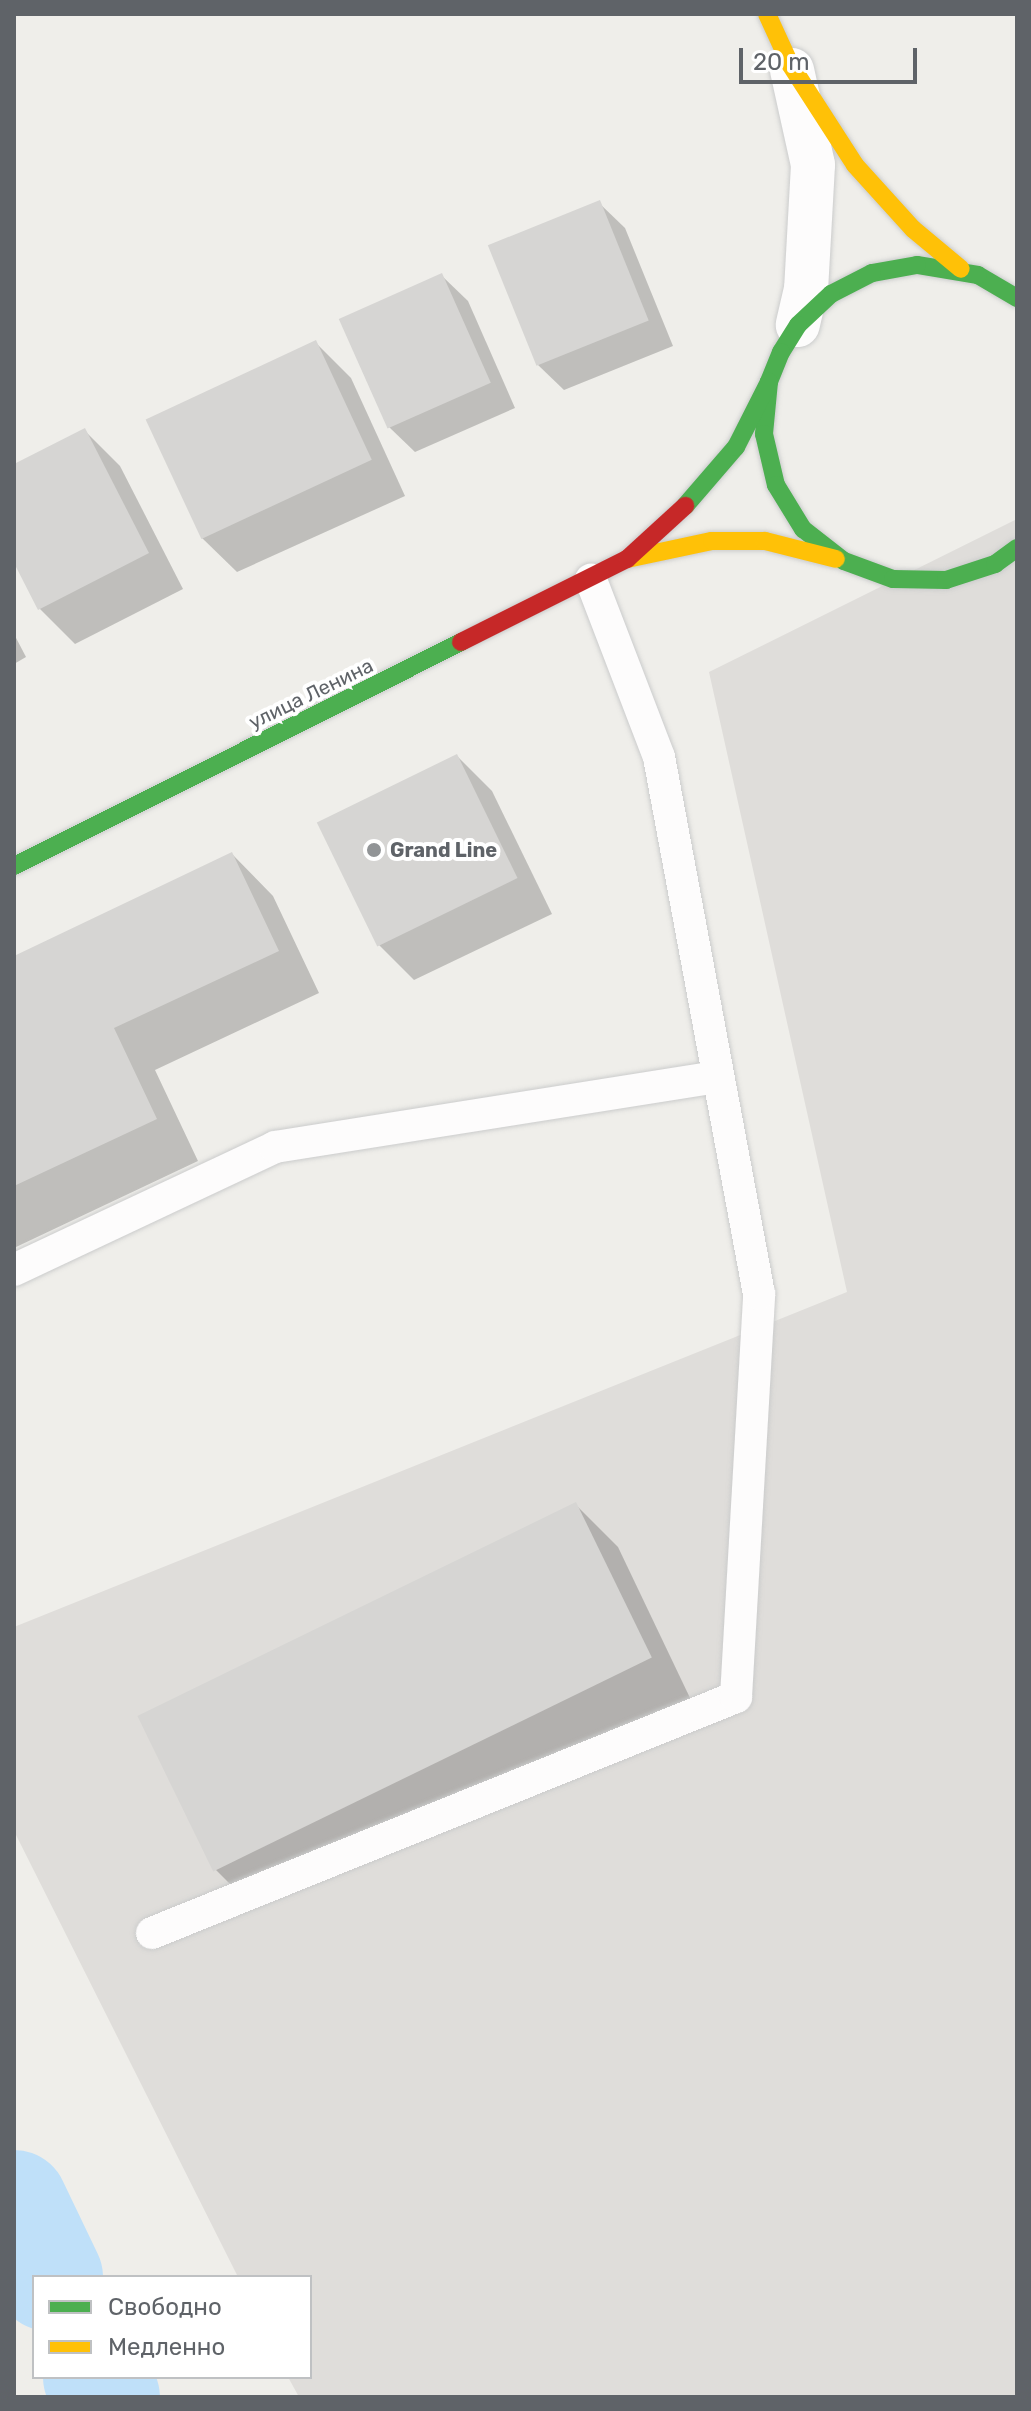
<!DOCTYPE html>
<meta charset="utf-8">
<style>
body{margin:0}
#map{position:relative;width:1031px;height:2411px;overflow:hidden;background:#efeeea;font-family:Rubik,sans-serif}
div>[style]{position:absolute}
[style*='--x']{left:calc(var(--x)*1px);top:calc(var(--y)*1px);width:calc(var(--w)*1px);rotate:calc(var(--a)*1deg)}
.industrial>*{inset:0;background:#dfddda}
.shadow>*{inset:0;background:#0003}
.river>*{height:108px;margin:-54px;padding:0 54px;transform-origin:54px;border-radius:54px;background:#bfe0f9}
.building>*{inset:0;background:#d6d5d3;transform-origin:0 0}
.roads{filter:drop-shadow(0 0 2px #cbcccc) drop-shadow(0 0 2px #cbcccc)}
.lane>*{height:32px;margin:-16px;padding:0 16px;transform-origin:16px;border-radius:16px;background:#fdfcfc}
.street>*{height:44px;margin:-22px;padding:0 22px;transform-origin:22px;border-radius:22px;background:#fdfcfc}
.fast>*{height:18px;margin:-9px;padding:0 9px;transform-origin:9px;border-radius:9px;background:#4caf50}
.slow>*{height:18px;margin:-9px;padding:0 9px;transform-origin:9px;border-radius:9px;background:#ffc107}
.jam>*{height:18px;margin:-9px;padding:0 9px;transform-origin:9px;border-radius:9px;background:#c62828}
.dots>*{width:22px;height:22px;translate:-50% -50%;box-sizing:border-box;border:4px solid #fff;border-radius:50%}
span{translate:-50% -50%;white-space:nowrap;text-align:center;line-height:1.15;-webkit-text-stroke:8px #fff;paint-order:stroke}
.street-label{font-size:20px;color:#5f6368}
.poi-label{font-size:20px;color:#5f6368;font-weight:700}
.left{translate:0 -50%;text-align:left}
.frame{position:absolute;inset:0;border:16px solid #5f6368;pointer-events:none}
.legend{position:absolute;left:32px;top:2275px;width:280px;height:104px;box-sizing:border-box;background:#fff;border:2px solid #bfc1c3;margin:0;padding:10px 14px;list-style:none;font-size:24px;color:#5f6368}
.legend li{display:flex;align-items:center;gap:16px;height:40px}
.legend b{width:40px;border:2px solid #bfc1c3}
.scale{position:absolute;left:739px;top:48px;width:178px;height:36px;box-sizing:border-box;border:4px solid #5f6368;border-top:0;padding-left:10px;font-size:24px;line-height:28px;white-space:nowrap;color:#5f6368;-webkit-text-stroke:6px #fff;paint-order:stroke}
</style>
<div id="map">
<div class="industrial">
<div style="clip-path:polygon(1017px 519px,1017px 2397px,299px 2397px,288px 2377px,310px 2377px,310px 2277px,238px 2277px,14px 1831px,14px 1627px,847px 1292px,709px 672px)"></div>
</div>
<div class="shadow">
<div style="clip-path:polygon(599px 203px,625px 228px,673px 346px,564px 390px,538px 365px)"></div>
<div style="clip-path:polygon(442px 276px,468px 301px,515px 408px,415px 452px,389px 427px)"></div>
<div style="clip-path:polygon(316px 343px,351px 378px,405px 496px,237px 572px,201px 537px)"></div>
<div style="clip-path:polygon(84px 430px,120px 466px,183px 589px,75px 644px,40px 609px,14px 559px,14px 467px)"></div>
<div style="clip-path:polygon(14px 634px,26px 657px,14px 664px)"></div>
<div style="clip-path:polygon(457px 756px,492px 791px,552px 914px,414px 980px,379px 945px)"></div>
<div style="clip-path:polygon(232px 854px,273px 896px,319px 993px,155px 1070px,198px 1161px,14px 1248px,14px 958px)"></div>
<div style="clip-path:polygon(576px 1505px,618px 1547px,691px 1700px,254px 1908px,212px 1866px)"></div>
</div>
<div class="river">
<div style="--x:14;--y:2204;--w:81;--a:64.4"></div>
<div style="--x:97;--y:2377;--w:22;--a:66"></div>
</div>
<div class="building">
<div style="left:600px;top:200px;width:130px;height:121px;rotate:68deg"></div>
<div style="left:442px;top:273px;width:120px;height:113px;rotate:66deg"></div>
<div style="left:316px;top:340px;width:132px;height:188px;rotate:65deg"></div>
<div style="clip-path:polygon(85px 428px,149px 553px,38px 610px,14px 563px,14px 464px)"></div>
<div style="left:457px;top:754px;width:138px;height:156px;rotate:64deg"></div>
<div style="clip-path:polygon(232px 852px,279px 951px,114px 1028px,157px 1119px,14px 1186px,14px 956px)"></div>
<div style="left:576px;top:1502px;width:173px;height:488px;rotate:64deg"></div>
</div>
<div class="roads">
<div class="lane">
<div style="--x:14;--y:1270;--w:289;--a:-25.2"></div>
<div style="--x:275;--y:1147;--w:448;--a:-9"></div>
<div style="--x:152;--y:1933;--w:630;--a:-22"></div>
<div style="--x:736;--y:1697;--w:404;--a:-86.7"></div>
<div style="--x:759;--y:1294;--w:546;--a:-100.55"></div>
<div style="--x:659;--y:757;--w:190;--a:-111"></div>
</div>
<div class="street">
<div style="--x:792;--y:70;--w:97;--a:77.5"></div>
<div style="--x:813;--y:165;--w:124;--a:93.2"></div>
<div style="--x:806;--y:289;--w:37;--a:103"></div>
</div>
<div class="fast">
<div style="--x:1017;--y:298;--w:45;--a:-149.5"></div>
<div style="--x:978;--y:275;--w:62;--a:-170.7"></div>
<div style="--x:917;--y:265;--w:46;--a:169.9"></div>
<div style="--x:872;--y:273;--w:46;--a:152.9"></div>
<div style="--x:831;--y:294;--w:45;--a:136.8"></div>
<div style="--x:798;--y:325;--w:32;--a:122"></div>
<div style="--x:781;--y:352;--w:32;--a:112"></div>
<div style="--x:769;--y:382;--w:52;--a:95.5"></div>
<div style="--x:764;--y:434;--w:52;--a:76.8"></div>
<div style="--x:776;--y:485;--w:52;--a:58.5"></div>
<div style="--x:803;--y:529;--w:52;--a:38"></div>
<div style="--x:844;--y:561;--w:52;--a:20.2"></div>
<div style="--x:893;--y:579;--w:53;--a:1.1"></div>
<div style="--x:946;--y:580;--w:52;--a:-18.1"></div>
<div style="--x:995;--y:564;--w:27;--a:-36"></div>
<div style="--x:685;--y:506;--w:78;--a:-49.2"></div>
<div style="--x:736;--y:447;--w:73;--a:-63.1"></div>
<div style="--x:14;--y:866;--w:500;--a:-26.6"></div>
</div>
<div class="slow">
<div style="--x:767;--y:14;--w:55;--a:65.3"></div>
<div style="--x:790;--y:64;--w:120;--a:57.2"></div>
<div style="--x:855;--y:165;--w:86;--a:47.8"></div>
<div style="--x:913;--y:229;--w:62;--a:39.8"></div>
<div style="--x:627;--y:559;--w:87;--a:-12"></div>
<div style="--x:712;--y:541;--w:53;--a:0"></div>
<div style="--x:765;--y:541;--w:73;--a:14.2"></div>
</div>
<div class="jam">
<div style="--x:461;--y:642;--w:186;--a:-26.6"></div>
<div style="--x:627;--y:559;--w:79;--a:-42.4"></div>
</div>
</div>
<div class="dots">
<div style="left:374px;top:850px;background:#919496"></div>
</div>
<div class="street-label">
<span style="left:311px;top:694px;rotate:-26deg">улица Ленина</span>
</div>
<div class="poi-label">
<span class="left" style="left:390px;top:850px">Grand Line</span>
</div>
<div class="frame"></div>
<ul class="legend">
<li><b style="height:10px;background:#4caf50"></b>Свободно</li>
<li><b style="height:10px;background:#ffc107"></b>Медленно</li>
</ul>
<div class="scale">20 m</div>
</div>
